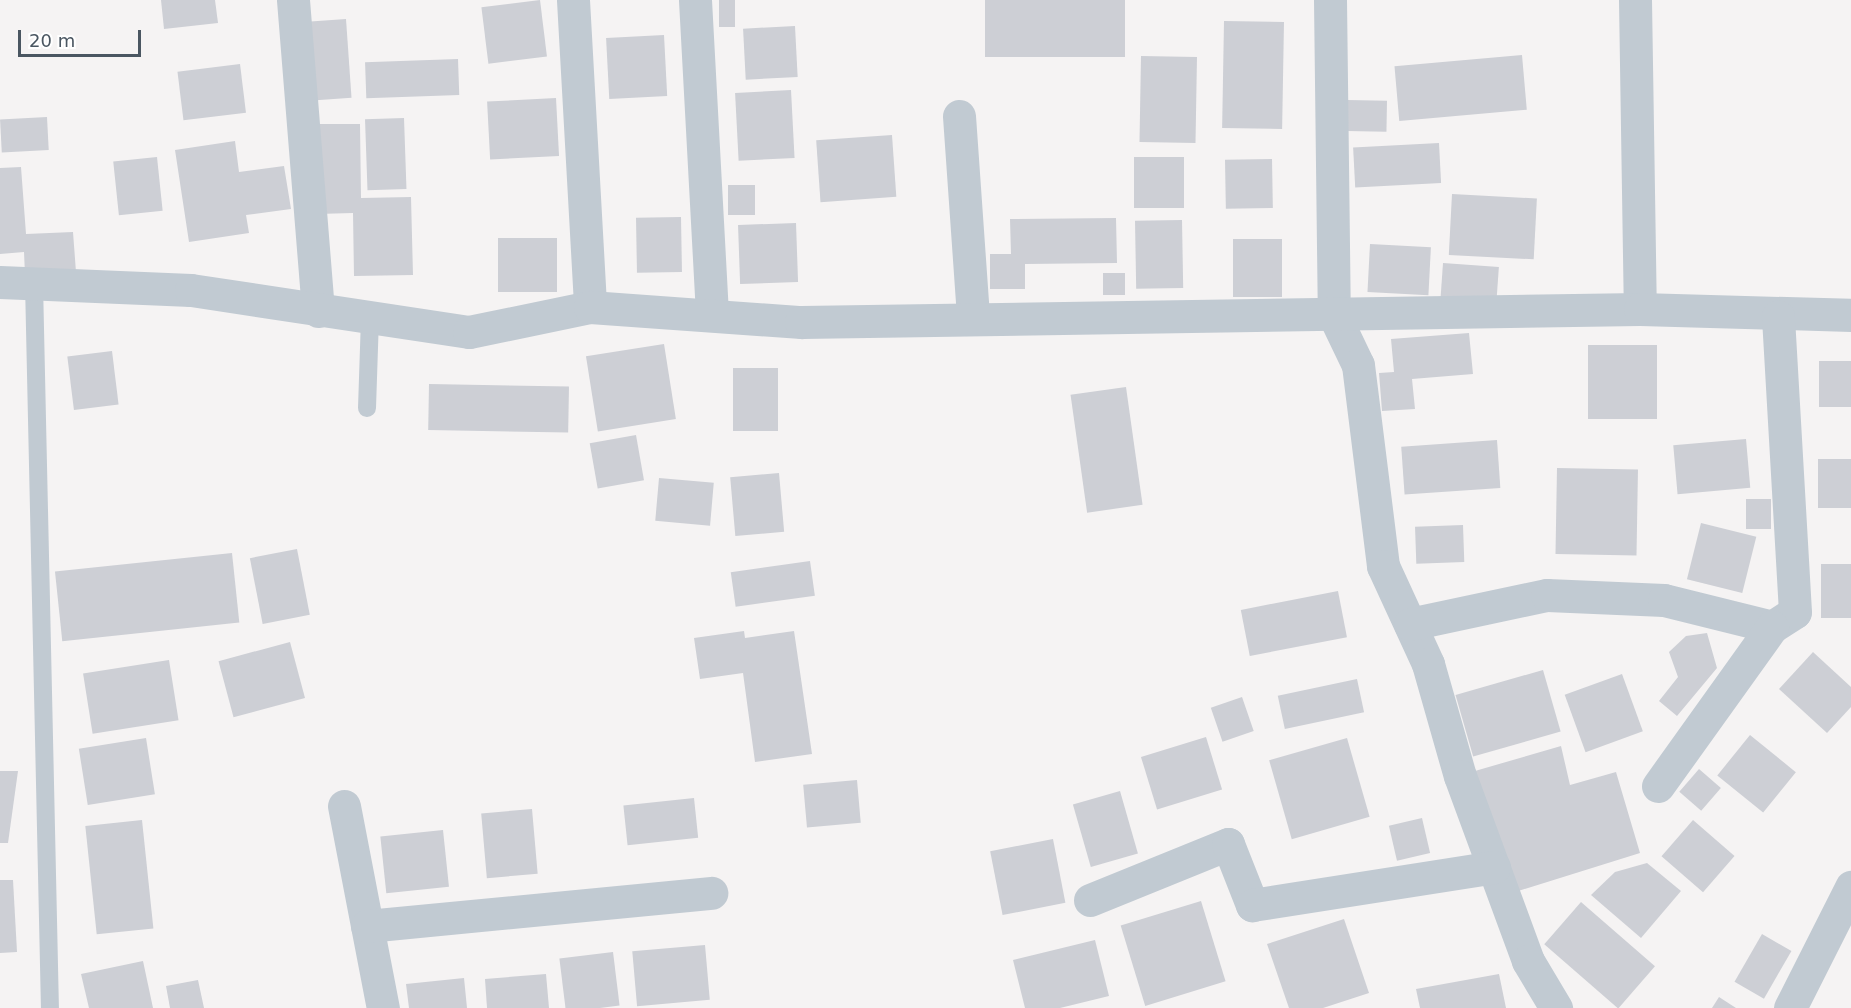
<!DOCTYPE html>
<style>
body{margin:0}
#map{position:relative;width:1851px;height:1008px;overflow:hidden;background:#f5f3f3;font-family:"DejaVu Sans",sans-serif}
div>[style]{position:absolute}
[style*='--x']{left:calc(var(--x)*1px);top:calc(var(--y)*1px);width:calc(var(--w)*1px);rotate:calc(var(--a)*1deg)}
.building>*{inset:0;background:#cdcfd5;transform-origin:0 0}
.service>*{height:18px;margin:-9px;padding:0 9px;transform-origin:9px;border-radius:9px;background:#c1cad2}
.minor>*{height:33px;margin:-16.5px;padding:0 16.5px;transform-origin:16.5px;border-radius:16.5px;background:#c1cad2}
span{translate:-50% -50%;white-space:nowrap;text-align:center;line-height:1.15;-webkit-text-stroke:6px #fff;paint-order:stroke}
.scale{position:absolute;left:18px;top:30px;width:123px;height:27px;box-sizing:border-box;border:3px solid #4a5661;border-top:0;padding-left:8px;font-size:18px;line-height:21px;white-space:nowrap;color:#4a5661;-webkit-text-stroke:4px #fff;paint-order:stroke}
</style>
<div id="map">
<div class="building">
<div style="clip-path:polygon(161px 0,215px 0,218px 23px,164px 29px)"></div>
<div style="left:540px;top:0;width:57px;height:59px;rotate:83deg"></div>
<div style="left:719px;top:0;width:16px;height:27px"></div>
<div style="left:985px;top:0;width:140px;height:57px"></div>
<div style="left:346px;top:19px;width:79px;height:39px;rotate:86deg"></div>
<div style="left:1224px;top:21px;width:60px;height:107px;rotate:1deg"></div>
<div style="left:795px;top:26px;width:51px;height:52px;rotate:87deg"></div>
<div style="left:664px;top:35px;width:61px;height:58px;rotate:87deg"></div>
<div style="left:1522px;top:55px;width:55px;height:128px;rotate:85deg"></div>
<div style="left:1141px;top:56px;width:56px;height:86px;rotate:1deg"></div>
<div style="left:458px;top:59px;width:36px;height:93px;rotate:88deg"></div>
<div style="left:240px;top:64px;width:49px;height:63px;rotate:83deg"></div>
<div style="left:791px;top:90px;width:68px;height:56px;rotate:87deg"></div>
<div style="left:556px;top:98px;width:58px;height:69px;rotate:87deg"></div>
<div style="left:1347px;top:100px;width:40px;height:31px;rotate:1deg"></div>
<div style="left:47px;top:117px;width:33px;height:47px;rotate:87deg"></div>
<div style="left:404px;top:118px;width:71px;height:39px;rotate:88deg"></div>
<div style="clip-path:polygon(315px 124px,360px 124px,361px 198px,411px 197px,413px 275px,354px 276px,353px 213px,317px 214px)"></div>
<div style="left:892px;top:135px;width:62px;height:76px;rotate:86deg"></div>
<div style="clip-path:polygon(235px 141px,239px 172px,284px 166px,291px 209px,246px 215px,249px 233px,189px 242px,175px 150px)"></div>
<div style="left:1439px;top:143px;width:40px;height:86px;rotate:87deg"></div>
<div style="left:157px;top:157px;width:54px;height:44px;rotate:84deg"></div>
<div style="left:1184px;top:157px;width:51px;height:50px;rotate:90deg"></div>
<div style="left:1272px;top:159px;width:49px;height:47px;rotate:89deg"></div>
<div style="clip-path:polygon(21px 167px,26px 234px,73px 232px,76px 272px,25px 275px,24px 252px,0 254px,0 168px)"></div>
<div style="left:728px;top:185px;width:27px;height:30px"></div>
<div style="left:1452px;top:194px;width:85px;height:61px;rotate:3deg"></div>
<div style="left:681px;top:217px;width:55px;height:45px;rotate:89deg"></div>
<div style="clip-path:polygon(1116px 218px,1117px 263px,1025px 264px,1025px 289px,990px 289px,990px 254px,1011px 254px,1010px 219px)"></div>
<div style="left:1182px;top:220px;width:68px;height:47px;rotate:89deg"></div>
<div style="left:796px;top:223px;width:59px;height:58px;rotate:88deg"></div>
<div style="left:498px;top:238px;width:59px;height:54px"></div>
<div style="left:1233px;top:239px;width:49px;height:58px"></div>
<div style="left:1370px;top:244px;width:61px;height:48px;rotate:3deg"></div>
<div style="left:1443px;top:263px;width:56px;height:35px;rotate:4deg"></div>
<div style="left:1125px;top:273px;width:22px;height:22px;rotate:90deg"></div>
<div style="clip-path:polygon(1469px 333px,1473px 374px,1412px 379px,1415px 409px,1382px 411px,1379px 373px,1394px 372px,1391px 339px)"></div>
<div style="left:664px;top:344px;width:76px;height:79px;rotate:81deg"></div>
<div style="left:1588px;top:345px;width:69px;height:74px"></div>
<div style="left:112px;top:351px;width:54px;height:45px;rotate:83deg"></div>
<div style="left:1819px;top:361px;width:32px;height:46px"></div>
<div style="left:733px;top:368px;width:45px;height:63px"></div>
<div style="left:429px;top:384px;width:140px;height:46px;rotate:1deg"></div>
<div style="left:1126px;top:387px;width:119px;height:56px;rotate:82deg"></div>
<div style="left:636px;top:435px;width:46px;height:47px;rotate:80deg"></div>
<div style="left:1746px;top:439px;width:49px;height:73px;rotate:85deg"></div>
<div style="left:1497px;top:440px;width:48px;height:96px;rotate:86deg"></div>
<div style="left:1851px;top:459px;width:49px;height:33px;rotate:90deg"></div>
<div style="left:1557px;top:468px;width:81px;height:86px;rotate:1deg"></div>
<div style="left:779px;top:473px;width:59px;height:49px;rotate:85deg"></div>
<div style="left:659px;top:478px;width:55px;height:43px;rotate:5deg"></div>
<div style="left:1746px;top:499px;width:25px;height:30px"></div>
<div style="left:1701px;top:523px;width:57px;height:58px;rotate:14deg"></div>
<div style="left:1463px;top:525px;width:37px;height:48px;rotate:88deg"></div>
<div style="left:297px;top:549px;width:67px;height:48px;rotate:79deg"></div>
<div style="left:232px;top:553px;width:70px;height:178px;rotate:84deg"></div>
<div style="left:810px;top:561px;width:35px;height:80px;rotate:82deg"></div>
<div style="left:1821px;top:564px;width:30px;height:54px"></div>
<div style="left:1338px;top:591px;width:47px;height:99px;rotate:79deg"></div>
<div style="clip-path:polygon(744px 631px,745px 638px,794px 631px,812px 754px,755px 762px,743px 673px,700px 679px,694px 638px)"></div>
<div style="clip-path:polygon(1707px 633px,1717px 668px,1677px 716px,1659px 701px,1678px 677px,1669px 652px,1686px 636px)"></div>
<div style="left:290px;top:642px;width:58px;height:74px;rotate:75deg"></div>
<div style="clip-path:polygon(1813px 652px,1851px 687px,1851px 707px,1827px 733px,1779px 689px)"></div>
<div style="left:169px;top:660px;width:61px;height:87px;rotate:81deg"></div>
<div style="left:1543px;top:670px;width:64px;height:91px;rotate:74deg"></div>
<div style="left:1622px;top:674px;width:61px;height:61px;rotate:70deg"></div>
<div style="left:1357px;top:679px;width:34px;height:81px;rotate:78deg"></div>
<div style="left:1242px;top:697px;width:36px;height:33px;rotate:71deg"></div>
<div style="left:1750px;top:735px;width:59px;height:52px;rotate:39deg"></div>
<div style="left:1206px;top:737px;width:55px;height:68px;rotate:73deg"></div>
<div style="left:146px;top:738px;width:57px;height:68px;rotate:81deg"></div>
<div style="left:1347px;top:738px;width:82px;height:81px;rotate:74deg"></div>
<div style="clip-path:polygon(1561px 746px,1570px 785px,1616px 772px,1640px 853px,1515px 892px,1475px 771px)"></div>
<div style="left:1699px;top:769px;width:29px;height:30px;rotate:41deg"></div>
<div style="clip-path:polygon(0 771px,18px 771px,8px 843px,0 843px)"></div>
<div style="left:857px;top:780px;width:43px;height:54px;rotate:85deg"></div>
<div style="left:1120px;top:791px;width:65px;height:49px;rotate:74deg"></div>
<div style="left:694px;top:798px;width:40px;height:71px;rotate:84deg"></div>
<div style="left:532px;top:809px;width:65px;height:51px;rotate:85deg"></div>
<div style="left:1422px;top:818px;width:36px;height:34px;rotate:77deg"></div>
<div style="left:142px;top:820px;width:109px;height:57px;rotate:84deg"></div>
<div style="left:1693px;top:820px;width:55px;height:48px;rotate:41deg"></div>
<div style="left:443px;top:830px;width:57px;height:63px;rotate:84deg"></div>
<div style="left:1053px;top:839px;width:65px;height:64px;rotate:79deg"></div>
<div style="clip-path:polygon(1647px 863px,1681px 891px,1641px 938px,1591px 895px,1615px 872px)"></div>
<div style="clip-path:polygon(0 880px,13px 880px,17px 952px,0 953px)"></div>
<div style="left:1201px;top:901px;width:84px;height:84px;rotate:73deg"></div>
<div style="left:1581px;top:902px;width:98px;height:56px;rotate:41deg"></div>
<div style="clip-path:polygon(1344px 919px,1369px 993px,1323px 1008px,1289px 1008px,1267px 944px)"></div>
<div style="left:1762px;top:934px;width:34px;height:55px;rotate:30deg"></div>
<div style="clip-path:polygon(1095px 940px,1109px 996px,1060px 1008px,1025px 1008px,1013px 960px)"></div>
<div style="left:705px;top:945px;width:55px;height:73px;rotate:85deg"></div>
<div style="left:613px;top:952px;width:54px;height:54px;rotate:83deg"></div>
<div style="clip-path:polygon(143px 961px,153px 1008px,89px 1008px,81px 974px)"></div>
<div style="clip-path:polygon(546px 974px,549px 1008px,487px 1008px,485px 979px)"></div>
<div style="clip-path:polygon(1499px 974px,1506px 1008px,1420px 1008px,1416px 989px)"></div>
<div style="clip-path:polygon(464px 978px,467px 1008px,409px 1008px,406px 984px)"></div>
<div style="clip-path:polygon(198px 980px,204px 1008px,170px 1008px,166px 986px)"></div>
<div style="clip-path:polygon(1719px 997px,1736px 1008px,1712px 1008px)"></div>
</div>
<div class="service">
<div style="--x:34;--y:283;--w:725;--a:88.74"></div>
<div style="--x:367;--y:408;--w:90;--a:-88.1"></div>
</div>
<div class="minor">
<div style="--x:293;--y:0;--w:312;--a:85.4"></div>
<div style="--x:573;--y:0;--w:307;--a:86.8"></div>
<div style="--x:695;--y:0;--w:313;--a:86.9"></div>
<div style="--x:1330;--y:0;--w:315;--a:89.3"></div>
<div style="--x:1334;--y:315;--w:55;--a:64.4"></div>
<div style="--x:1358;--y:365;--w:203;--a:82.9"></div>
<div style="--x:1383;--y:566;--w:108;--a:65.3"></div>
<div style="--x:1428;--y:664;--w:116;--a:74.1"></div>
<div style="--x:1460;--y:776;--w:197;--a:69.8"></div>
<div style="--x:1528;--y:961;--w:55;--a:59.2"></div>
<div style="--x:1635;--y:0;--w:309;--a:89.1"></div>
<div style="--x:959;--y:116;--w:200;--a:86"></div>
<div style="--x:0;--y:282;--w:191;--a:2.4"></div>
<div style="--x:191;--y:290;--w:281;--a:8.6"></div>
<div style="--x:469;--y:332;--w:124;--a:-11.7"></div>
<div style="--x:590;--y:307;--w:212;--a:4.1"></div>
<div style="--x:801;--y:322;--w:839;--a:-0.89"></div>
<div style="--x:1640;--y:309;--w:211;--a:1.6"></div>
<div style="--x:1410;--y:624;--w:140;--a:-12"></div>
<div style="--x:1547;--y:595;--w:117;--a:2.4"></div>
<div style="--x:1664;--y:600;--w:111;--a:14"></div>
<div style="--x:1772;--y:627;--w:27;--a:-33"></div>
<div style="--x:1795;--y:612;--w:296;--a:-93.3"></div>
<div style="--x:1658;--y:786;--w:196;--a:-54.4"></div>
<div style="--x:344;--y:806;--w:206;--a:79.1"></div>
<div style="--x:1090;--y:900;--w:149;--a:-22.1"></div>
<div style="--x:1228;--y:844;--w:66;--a:68.5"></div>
<div style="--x:1252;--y:905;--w:245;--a:-8.9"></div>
<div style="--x:367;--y:926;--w:346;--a:-5.5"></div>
<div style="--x:1790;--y:1008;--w:136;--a:-63.2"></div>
</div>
<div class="scale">20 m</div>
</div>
